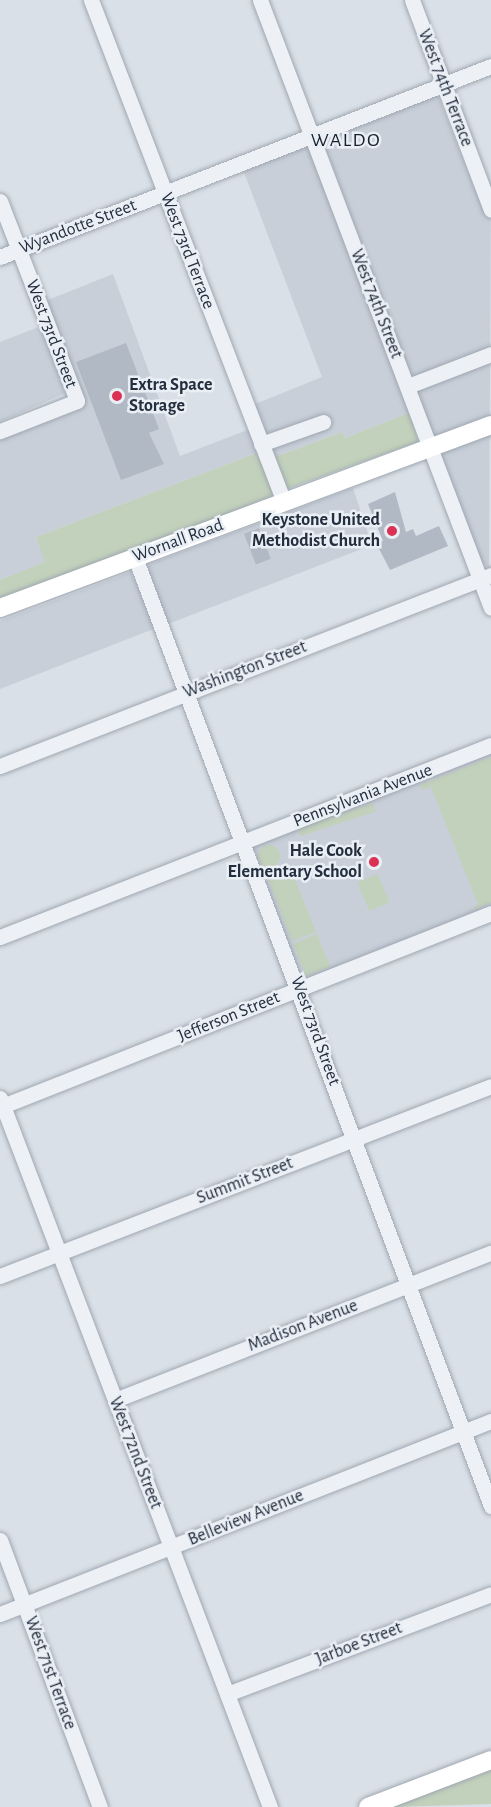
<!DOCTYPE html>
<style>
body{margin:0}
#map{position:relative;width:491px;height:1807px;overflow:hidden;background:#dae0e7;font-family:"Alegreya Sans",sans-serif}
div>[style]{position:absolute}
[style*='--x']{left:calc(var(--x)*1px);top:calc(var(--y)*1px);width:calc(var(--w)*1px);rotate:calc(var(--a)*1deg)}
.built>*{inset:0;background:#c8cfd9}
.green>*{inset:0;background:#c2d1bb;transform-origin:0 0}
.round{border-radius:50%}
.building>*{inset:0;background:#b1b9c4;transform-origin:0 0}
.roads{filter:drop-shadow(0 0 2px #9fa7b1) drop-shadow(0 0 2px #9fa7b1)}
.minor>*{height:15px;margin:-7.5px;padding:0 7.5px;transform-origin:7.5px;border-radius:7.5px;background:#edf0f5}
.major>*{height:18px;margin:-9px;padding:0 9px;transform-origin:9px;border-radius:9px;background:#fff}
.dots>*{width:16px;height:16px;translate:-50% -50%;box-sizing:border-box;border:3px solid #eaeff5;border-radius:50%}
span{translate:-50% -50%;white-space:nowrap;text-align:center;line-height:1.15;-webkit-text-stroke:5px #eaeff5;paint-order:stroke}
.street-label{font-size:18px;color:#232e3e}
.poi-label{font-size:18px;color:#232e3e;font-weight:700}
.left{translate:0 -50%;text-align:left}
.right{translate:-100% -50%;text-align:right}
.neighbourhood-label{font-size:20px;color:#16202e;letter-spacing:1.5px}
</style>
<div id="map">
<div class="built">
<div style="clip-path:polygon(437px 94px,475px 190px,491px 183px,489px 568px,479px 559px,411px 412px,345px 438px,342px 432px,275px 457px,255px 404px,322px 377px,243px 170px,308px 145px,379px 326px,391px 321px,322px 139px)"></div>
<div style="clip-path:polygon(113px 274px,180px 456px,250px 429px,259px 452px,36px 537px,46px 562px,0 580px,0 434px,82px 403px,43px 302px)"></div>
<div style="clip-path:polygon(41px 326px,65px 393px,0 422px,0 342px)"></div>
<div style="clip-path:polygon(353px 488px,372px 545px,168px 624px,147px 568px,150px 564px)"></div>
<div style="clip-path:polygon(131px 572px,156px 628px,0 689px,0 621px)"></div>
<div style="clip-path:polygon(491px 752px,491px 908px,302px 980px,253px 846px)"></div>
</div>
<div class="green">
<div style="clip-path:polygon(411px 412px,418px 442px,287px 489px,275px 457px,342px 432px,345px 438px)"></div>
<div style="clip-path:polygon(259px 452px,273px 493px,269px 498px,0 599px,0 580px,45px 562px,36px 537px)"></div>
<div style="clip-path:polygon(491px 757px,491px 903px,470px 911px,478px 904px,431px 787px,422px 790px,420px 785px)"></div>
<div style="left:373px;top:803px;width:9px;height:79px;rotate:72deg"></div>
<div class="round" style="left:258px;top:845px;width:22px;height:22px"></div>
<div style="clip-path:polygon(283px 866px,290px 867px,316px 932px,292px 941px,266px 873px)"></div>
<div style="left:378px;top:874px;width:31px;height:22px;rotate:68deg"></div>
<div style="left:317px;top:934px;width:35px;height:26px;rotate:68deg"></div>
<div style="clip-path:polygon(491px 1769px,491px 1804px,393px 1807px)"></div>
</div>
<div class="building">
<div style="clip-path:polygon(126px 343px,159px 429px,149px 433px,164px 464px,121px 480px,76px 362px)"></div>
<div style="clip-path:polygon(395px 492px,406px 532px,413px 529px,416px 536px,439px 526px,448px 546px,390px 570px,376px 543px,383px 541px,368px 504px)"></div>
<div style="left:259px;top:528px;width:33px;height:16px;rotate:69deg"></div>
</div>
<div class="roads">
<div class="minor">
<div style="--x:91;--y:0;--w:538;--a:68.97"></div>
<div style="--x:260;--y:0;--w:650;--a:69.2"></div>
<div style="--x:412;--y:0;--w:224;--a:69.4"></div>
<div style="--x:0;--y:201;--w:214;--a:68.9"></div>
<div style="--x:77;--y:401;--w:83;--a:158.7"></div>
<div style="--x:0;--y:257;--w:527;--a:-21.26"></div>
<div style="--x:408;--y:386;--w:89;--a:-21.1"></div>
<div style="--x:261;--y:444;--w:66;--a:-19.5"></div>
<div style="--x:135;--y:557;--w:1014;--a:69.44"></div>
<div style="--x:0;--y:766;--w:527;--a:-21.26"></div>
<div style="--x:0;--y:937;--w:527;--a:-21.36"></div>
<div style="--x:0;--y:1098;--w:759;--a:69.15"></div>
<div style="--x:0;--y:1107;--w:528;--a:-21.56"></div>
<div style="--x:0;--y:1276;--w:526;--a:-21.15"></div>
<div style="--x:115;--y:1400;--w:404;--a:-21.4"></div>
<div style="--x:0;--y:1540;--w:285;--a:69.5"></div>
<div style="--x:0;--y:1614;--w:528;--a:-21.46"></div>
<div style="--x:227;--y:1694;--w:282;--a:-20.7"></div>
</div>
<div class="major">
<div style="--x:0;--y:608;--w:524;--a:-20.44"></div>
<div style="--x:368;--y:1807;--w:132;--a:-20.9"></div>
</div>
</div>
<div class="dots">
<div style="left:117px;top:396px;background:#da3154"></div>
<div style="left:392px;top:531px;background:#da3154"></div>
<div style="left:374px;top:862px;background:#da3154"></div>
</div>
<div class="street-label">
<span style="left:445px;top:88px;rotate:69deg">West 74th Terrace</span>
<span style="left:78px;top:227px;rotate:-21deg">Wyandotte Street</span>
<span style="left:187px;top:251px;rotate:69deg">West 73rd Terrace</span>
<span style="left:376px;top:304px;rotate:69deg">West 74th Street</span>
<span style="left:51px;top:334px;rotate:69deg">West 73rd Street</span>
<span style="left:178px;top:541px;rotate:-20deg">Wornall Road</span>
<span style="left:245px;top:670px;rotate:-21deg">Washington Street</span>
<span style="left:363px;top:796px;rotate:-21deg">Pennsylvania Avenue</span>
<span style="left:229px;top:1017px;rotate:-22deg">Jefferson Street</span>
<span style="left:315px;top:1031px;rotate:70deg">West 73rd Street</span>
<span style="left:245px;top:1181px;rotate:-21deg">Summit Street</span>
<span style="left:303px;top:1326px;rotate:-21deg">Madison Avenue</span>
<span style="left:135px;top:1453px;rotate:69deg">West 72nd Street</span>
<span style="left:246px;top:1518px;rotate:-22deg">Belleview Avenue</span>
<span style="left:359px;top:1644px;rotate:-21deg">Jarboe Street</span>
<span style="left:50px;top:1673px;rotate:70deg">West 71st Terrace</span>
</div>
<div class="poi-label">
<span class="left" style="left:129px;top:396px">Extra Space<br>Storage</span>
<span class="right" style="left:380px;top:531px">Keystone United<br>Methodist Church</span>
<span class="right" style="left:362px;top:862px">Hale Cook<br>Elementary School</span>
</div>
<div class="neighbourhood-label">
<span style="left:346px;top:140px">WALDO</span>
</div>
</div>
